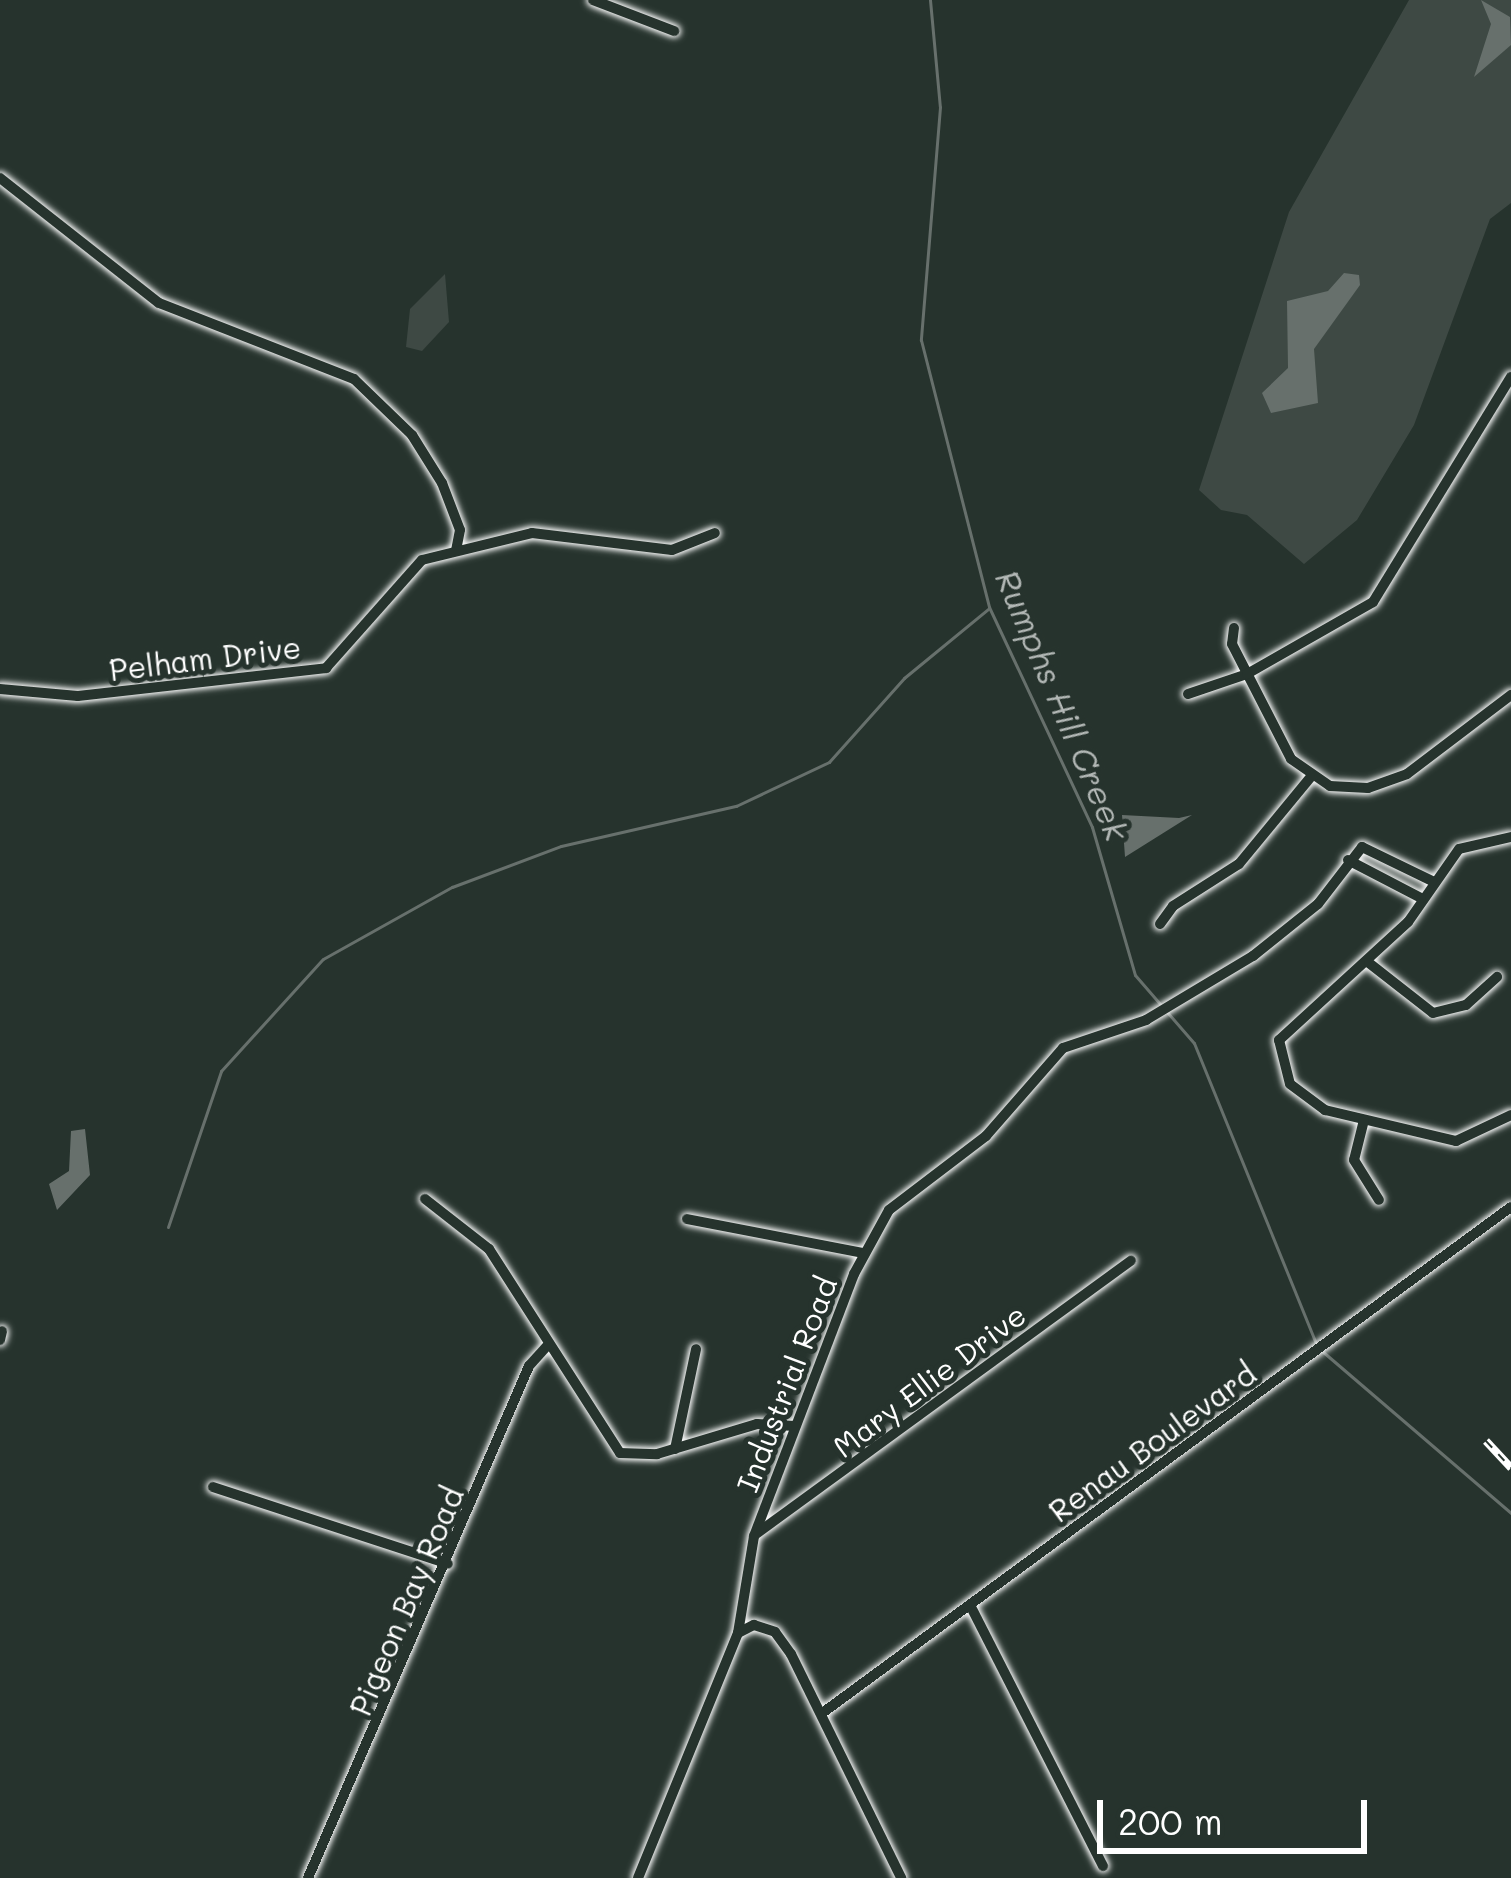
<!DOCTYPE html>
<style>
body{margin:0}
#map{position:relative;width:1511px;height:1878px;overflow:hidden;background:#26332d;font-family:Mali,sans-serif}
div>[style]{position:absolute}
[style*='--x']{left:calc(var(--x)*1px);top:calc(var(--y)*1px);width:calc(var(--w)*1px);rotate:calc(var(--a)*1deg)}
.green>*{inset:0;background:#3e4944}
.water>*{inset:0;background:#67706c}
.stream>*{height:3px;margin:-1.5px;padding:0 1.5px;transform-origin:1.5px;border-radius:1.5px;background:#67706c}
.roads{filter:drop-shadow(0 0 3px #fff) drop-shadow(0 0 3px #fff)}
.minor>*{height:10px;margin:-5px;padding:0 5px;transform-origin:5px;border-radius:5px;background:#26332d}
.rail>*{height:8px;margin-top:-4px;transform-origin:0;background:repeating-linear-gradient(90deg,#26332d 0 9px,#fff 0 18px);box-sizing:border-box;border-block:3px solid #fff}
span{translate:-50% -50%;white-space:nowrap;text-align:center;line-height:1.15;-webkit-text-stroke:10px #26332d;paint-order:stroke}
.street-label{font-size:30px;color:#fff}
.water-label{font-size:33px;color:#b3b8b6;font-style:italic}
.scale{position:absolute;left:1097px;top:1800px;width:270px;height:54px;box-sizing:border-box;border:6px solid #fff;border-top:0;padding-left:15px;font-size:36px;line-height:42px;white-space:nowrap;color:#fff;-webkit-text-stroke:9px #26332d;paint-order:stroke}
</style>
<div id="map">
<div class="green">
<div style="clip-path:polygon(1409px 0,1511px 0,1511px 203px,1490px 219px,1414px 425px,1357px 520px,1304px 564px,1247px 515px,1221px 510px,1199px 490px,1289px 212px)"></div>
<div style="clip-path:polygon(445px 274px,449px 322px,422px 351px,406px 347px,410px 309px)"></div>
</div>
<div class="water">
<div style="clip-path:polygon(1481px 0,1510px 17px,1511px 45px,1474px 77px,1491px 24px)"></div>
<div style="clip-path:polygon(1344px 273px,1359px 275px,1360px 285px,1314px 349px,1318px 403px,1271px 413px,1262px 393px,1288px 368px,1287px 301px,1328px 291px)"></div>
<div style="clip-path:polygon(1122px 815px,1179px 818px,1192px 815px,1125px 857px)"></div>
<div style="clip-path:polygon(85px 1129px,90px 1175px,57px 1210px,49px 1184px,69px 1171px,71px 1131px)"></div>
</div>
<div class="stream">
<div style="--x:930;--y:0;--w:107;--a:84.7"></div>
<div style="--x:940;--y:107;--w:234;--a:94.7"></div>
<div style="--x:921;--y:340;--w:276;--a:75.7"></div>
<div style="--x:989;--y:607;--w:243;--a:64.9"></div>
<div style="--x:1092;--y:827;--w:154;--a:73.8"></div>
<div style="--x:1135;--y:975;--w:90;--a:49.1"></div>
<div style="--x:1194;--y:1043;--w:324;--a:67.9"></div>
<div style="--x:168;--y:1227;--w:165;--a:-71.2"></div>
<div style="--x:221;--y:1071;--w:151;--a:-47.7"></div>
<div style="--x:323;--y:959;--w:148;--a:-29.2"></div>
<div style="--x:452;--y:887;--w:116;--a:-20.6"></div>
<div style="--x:561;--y:846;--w:180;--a:-12.9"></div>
<div style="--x:736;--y:806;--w:103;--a:-25.3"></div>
<div style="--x:829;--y:762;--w:113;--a:-48.2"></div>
<div style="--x:904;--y:678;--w:109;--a:-39.4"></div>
<div style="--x:1322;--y:1351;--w:249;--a:40.6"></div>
</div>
<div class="roads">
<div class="minor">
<div style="--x:593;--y:0;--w:87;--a:20.9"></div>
<div style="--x:0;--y:178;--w:202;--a:38.2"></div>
<div style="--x:159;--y:303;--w:209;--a:21.3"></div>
<div style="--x:354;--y:379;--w:81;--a:44"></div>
<div style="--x:412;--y:435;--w:57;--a:58"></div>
<div style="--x:442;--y:483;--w:50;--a:69"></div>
<div style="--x:460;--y:530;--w:20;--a:101"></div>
<div style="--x:1234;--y:628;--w:16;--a:97"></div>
<div style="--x:1232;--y:644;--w:129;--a:62.8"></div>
<div style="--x:1291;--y:759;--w:47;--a:34.7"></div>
<div style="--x:1330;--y:786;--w:38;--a:3"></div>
<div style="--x:1368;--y:788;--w:41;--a:-19.7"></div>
<div style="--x:1407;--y:774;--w:131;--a:-37.2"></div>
<div style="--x:0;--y:689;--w:78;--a:5.1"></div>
<div style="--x:78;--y:696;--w:250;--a:-6.4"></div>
<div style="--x:326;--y:668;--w:144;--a:-48.4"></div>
<div style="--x:422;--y:560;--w:113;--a:-13.8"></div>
<div style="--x:532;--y:533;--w:141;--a:6.9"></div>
<div style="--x:672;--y:550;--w:46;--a:-21.6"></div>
<div style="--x:1188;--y:694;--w:62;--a:-18.7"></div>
<div style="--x:1247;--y:674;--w:145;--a:-29.7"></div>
<div style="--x:1373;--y:602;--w:264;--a:-58.5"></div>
<div style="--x:1511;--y:837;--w:53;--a:167"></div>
<div style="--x:1459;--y:849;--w:89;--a:124.9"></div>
<div style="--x:1408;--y:922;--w:175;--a:137.5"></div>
<div style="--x:1279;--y:1040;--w:45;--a:76"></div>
<div style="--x:1290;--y:1084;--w:44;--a:36.6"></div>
<div style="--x:1325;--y:1110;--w:135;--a:13.3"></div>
<div style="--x:1456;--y:1141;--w:61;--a:-25.3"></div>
<div style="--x:1348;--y:860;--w:82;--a:27.5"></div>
<div style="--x:1160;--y:924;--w:22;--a:-54"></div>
<div style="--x:1173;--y:906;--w:78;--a:-32.5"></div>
<div style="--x:1239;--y:864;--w:112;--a:-50.5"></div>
<div style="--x:1369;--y:963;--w:81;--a:38"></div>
<div style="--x:1433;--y:1013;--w:34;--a:-14"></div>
<div style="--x:1466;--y:1005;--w:42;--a:-42.1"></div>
<div style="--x:1364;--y:1120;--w:41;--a:104"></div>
<div style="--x:1354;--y:1160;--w:47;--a:58"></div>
<div style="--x:425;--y:1199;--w:81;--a:38"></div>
<div style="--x:489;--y:1249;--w:242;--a:57.3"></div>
<div style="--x:620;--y:1453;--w:37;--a:2"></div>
<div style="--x:657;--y:1454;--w:104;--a:-16.7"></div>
<div style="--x:757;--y:1424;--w:38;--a:3"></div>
<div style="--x:687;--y:1219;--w:179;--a:10.9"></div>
<div style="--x:0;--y:1340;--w:9;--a:-77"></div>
<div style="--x:675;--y:1449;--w:102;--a:-78.1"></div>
<div style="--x:213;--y:1487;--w:247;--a:18.1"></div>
<div style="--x:756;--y:1534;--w:464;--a:-36.1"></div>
<div style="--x:970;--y:1605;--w:293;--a:63"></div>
<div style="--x:738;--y:1633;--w:98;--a:-80.6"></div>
<div style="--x:754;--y:1536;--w:280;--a:-69.1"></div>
<div style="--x:854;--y:1274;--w:73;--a:-61.3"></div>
<div style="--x:889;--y:1210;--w:122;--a:-37.3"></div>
<div style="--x:986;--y:1136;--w:117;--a:-48.8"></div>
<div style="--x:1063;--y:1048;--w:88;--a:-18.6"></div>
<div style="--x:1146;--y:1020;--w:125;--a:-30.9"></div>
<div style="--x:1253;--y:956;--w:83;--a:-38.7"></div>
<div style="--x:1318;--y:904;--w:72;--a:-52.3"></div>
<div style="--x:1362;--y:847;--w:78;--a:25.9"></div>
<div style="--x:821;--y:1714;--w:856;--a:-36.31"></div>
<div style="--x:308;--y:1878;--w:558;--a:-66.65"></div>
<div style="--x:529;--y:1366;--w:28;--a:-48"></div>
<div style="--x:638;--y:1878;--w:265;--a:-67.8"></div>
<div style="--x:738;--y:1633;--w:18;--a:-27"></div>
<div style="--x:754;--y:1625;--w:22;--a:18"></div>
<div style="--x:775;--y:1632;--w:27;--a:54"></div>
<div style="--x:791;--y:1654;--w:250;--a:63.8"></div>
</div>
</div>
<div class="rail">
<div style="--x:1486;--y:1441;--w:37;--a:47"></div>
</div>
<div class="street-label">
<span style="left:205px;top:658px;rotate:-7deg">Pelham Drive</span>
<span style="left:929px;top:1380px;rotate:-37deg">Mary Ellie Drive</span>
<span style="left:786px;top:1384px;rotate:-69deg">Industrial Road</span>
<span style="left:1152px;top:1442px;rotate:-36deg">Renau Boulevard</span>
<span style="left:406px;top:1601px;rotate:-67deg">Pigeon Bay Road</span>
</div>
<div class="water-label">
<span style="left:1063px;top:705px;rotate:67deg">Rumphs Hill Creek</span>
</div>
<div class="scale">200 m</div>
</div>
